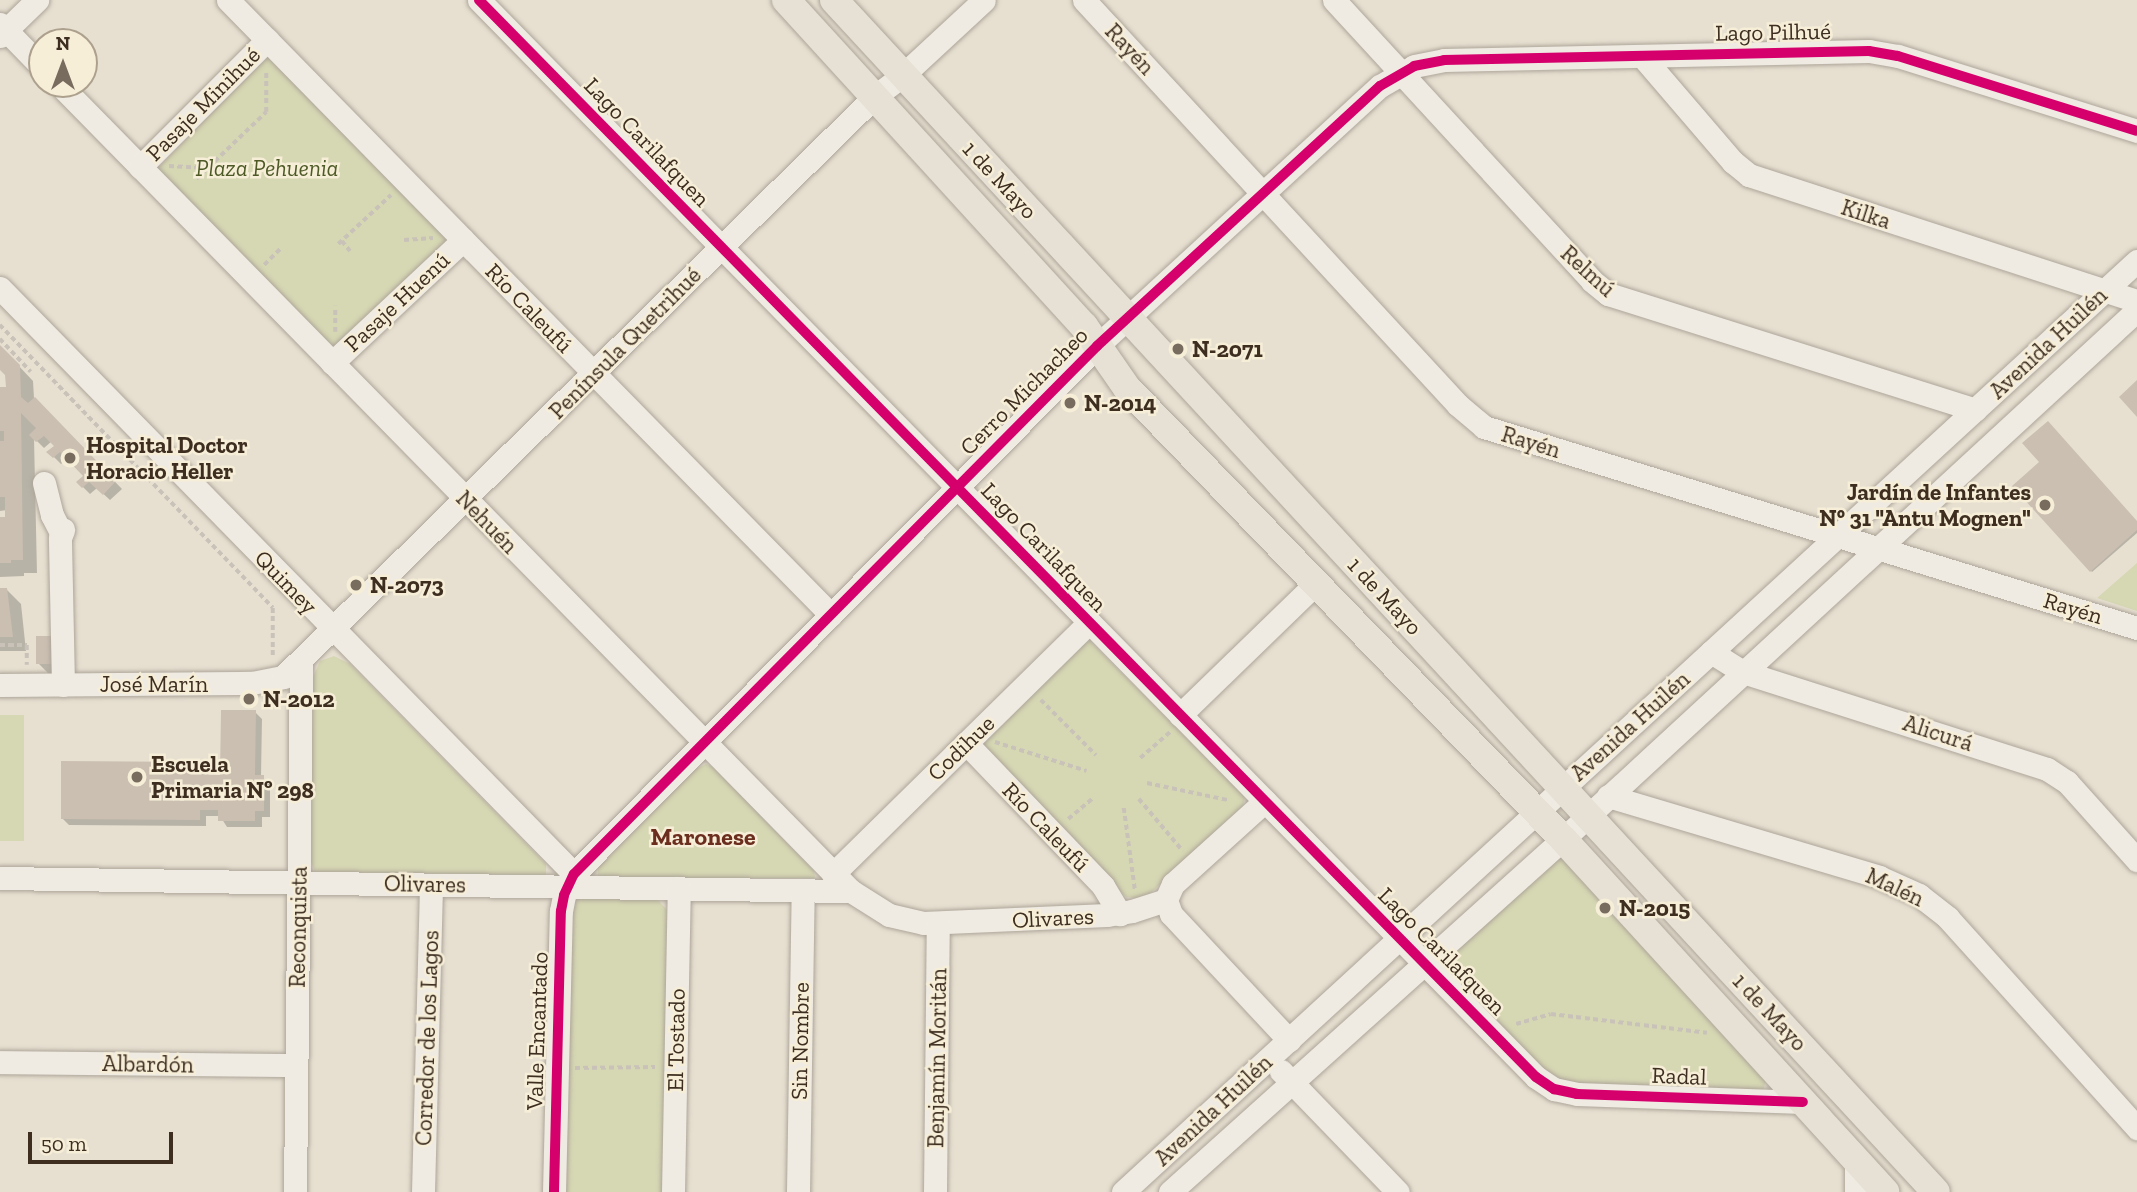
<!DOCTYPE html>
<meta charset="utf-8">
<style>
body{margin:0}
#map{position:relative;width:2137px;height:1192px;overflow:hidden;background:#e7e0d1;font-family:"Zilla Slab",serif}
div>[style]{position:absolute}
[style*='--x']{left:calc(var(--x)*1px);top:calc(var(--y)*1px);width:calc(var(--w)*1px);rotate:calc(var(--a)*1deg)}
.green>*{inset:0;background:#d6d7b3;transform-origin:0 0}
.shadow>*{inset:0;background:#0003}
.building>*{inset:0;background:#cbbfb2;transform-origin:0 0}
.path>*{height:3.5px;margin-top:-1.75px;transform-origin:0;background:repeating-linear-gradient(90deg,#c8c2b9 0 5px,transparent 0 8.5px)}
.roads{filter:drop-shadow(0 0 2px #ada599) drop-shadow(0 0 2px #ada599)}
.minor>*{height:23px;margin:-11.5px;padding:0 11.5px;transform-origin:11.5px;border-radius:11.5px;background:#efebe3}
.major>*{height:28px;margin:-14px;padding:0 14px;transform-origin:14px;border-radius:14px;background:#e6e1d4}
.cycleway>*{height:10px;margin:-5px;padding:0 5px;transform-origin:5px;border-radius:5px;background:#d6006c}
.dots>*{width:19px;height:19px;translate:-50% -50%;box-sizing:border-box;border:4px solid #f7eed8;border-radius:50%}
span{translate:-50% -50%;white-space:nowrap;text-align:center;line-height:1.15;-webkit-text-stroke:5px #f7eed8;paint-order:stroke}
.street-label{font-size:23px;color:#3d2e20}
.park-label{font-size:23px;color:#4d5a26;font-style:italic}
.poi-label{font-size:23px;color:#3d2e20;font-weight:700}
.left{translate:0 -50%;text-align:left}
.right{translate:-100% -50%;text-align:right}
.neighbourhood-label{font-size:24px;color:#6b2e1e;font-weight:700}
.north{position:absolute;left:28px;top:28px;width:70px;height:70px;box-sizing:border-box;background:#f7eed8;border:2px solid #ada18e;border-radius:50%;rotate:0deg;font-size:19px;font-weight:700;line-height:28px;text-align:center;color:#3d2e20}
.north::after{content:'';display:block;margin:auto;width:24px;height:32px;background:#786c5e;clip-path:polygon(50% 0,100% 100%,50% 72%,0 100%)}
.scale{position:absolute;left:28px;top:1132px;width:145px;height:32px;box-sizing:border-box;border:4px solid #3d2e20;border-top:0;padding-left:9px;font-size:21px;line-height:24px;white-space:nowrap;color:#3d2e20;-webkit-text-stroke:5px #f7eed8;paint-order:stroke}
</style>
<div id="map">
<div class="green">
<div style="clip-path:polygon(266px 57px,270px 57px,445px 237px,445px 243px,338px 345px,331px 347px,157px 169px)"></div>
<div style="clip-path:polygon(2137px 563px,2137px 611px,2097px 598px)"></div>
<div style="clip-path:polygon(1090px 641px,1245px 797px,1242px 810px,1144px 899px,1126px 897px,988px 754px,984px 745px,984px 740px,1081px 644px)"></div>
<div style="clip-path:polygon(334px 656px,350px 664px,546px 864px,546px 875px,315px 872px,311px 862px,313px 677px,320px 661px)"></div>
<div style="left:0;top:715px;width:24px;height:126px"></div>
<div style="clip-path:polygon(706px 764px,715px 768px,814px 871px,815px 878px,601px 878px,598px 875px,598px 868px,696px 769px)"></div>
<div style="clip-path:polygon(1555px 858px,1564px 858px,1766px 1080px,1763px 1091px,1575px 1086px,1551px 1079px,1450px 973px,1445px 960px)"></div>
<div style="clip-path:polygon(580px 898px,657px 899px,667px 910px,664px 1192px,566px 1192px,570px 911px,573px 903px)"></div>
</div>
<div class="shadow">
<div style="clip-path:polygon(0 346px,33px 381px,34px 398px,122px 489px,110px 500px,97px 488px,90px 494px,78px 482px,85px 476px,68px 458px,61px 464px,49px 452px,56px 446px,52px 441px,44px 448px,34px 438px,37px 573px,24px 573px,24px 576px,0 577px,0 519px,7px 519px,7px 510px,0 511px,0 389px,8px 389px,7px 374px,0 367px)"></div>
<div style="clip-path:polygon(2041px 462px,2137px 523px,2137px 533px,2092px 572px,2015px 486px)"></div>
<div style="clip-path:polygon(0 590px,7px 590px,21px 604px,26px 651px,0 651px)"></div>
<div style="clip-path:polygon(38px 637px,70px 677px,52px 677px,38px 663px)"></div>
<div style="clip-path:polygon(255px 712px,262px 719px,261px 777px,270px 784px,270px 817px,262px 817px,262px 827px,227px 827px,220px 816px,206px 816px,206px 826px,69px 825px,62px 818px,198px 764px,205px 771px,205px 776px,222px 777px)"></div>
</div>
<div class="building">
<div style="clip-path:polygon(0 345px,20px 365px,21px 397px,28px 403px,35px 397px,116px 481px,103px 495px,89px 482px,82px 488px,76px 482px,83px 476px,60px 452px,53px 458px,46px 452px,54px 446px,44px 436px,36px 442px,29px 435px,36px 428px,21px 413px,23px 560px,11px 560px,11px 563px,0 563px,0 517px,5px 517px,5px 497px,0 497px,0 441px,4px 441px,4px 431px,0 431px,0 387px,6px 387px,5px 375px,0 370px)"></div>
<div style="clip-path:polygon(2137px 380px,2137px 417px,2119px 397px)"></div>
<div style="clip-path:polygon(2048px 421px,2137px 521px,2137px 530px,2090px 572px,2012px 486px,2039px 462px,2022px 443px)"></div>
<div style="clip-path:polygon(0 588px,7px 588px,13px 637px,0 637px)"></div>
<div style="left:36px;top:636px;width:20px;height:28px"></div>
<div style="clip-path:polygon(221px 710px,256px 710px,255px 775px,264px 775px,264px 811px,255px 811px,255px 821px,218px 821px,218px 810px,200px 810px,200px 820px,61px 819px,61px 761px,199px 762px,199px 774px,220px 775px)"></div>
</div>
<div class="path">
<div style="--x:169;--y:166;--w:38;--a:3"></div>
<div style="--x:196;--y:179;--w:97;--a:-43.7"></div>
<div style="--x:266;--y:112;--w:41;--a:-90"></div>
<div style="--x:404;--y:240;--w:29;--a:-4"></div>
<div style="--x:342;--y:241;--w:13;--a:51"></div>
<div style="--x:338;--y:244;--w:72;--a:-42.8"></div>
<div style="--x:264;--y:265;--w:25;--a:-45"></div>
<div style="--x:0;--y:325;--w:393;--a:46"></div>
<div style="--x:273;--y:608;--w:51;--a:90"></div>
<div style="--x:335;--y:332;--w:26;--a:-90"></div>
<div style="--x:0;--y:339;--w:45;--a:46.8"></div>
<div style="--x:0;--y:645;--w:27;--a:0"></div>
<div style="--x:27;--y:645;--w:20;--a:90"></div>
<div style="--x:1041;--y:700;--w:78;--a:45"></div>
<div style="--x:995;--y:742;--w:96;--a:17.5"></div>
<div style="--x:1140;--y:758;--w:40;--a:-41"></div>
<div style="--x:1147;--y:783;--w:83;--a:11.9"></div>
<div style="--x:1139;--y:799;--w:68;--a:49.8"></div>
<div style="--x:1124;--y:808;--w:82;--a:82.3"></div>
<div style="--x:1068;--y:819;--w:33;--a:-40"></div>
<div style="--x:1516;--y:1024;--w:36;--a:-16"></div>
<div style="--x:1551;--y:1014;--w:157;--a:6.9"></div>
<div style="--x:575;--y:1068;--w:80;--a:-0.7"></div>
</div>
<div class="roads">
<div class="minor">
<div style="--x:228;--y:0;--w:861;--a:45.56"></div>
<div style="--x:479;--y:0;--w:1509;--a:45.54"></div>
<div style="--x:1536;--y:1077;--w:22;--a:34"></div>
<div style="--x:1554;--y:1089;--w:24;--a:12"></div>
<div style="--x:1577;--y:1094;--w:226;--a:2"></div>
<div style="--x:1084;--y:0;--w:551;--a:47.28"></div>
<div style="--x:1458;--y:405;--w:34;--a:40"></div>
<div style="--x:1484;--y:427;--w:683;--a:17.11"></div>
<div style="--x:1334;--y:0;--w:381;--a:47.4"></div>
<div style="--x:1592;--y:281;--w:21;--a:39"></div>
<div style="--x:1608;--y:294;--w:385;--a:17.5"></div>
<div style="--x:0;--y:24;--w:60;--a:45.7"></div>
<div style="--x:0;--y:36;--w:52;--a:-44.2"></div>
<div style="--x:1642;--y:56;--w:140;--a:49.4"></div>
<div style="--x:1733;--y:162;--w:21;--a:39"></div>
<div style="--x:1749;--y:175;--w:408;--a:18"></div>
<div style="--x:59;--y:84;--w:1131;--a:45.54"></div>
<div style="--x:851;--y:891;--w:45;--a:32.3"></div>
<div style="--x:889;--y:915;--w:35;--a:13"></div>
<div style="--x:923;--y:923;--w:184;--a:-2.5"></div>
<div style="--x:1107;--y:915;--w:25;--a:-9"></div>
<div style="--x:1132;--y:911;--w:36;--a:-18"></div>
<div style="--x:140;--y:167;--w:180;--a:-45"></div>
<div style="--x:0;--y:288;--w:820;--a:45.59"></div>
<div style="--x:332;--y:363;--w:180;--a:-43.2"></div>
<div style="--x:44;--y:483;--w:33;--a:76"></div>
<div style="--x:52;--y:515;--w:20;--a:63"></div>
<div style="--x:1711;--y:652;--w:38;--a:32"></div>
<div style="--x:1743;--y:672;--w:319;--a:17.7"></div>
<div style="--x:2047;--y:769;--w:24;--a:33"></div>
<div style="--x:2067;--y:782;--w:105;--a:48.1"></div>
<div style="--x:0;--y:685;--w:252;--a:-0.5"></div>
<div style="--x:252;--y:683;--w:32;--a:-11"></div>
<div style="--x:283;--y:677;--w:828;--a:-44.46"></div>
<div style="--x:874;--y:97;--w:36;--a:-37"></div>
<div style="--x:903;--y:75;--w:110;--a:-42.8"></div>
<div style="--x:63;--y:685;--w:147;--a:-91.2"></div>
<div style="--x:60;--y:538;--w:9;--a:-69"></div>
<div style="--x:1180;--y:715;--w:190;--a:-44.1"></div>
<div style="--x:966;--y:743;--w:198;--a:46.2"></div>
<div style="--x:1103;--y:886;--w:33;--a:59"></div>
<div style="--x:1608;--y:796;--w:283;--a:16.6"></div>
<div style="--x:1879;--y:877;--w:44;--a:24.2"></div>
<div style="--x:1919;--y:895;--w:37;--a:38"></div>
<div style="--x:1948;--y:918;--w:283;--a:48"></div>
<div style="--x:1265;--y:801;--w:124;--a:137.9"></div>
<div style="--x:1173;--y:884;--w:17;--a:114"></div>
<div style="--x:1166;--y:900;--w:15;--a:70"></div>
<div style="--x:1171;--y:914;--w:173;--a:46.9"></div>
<div style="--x:833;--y:874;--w:359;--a:-44.5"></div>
<div style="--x:0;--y:878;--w:851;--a:0.88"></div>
<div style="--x:0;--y:1062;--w:296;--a:0.6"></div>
<div style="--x:1281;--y:1071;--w:168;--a:46"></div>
<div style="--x:295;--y:1192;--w:530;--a:-89.35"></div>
<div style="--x:423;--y:1192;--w:307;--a:-88.5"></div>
<div style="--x:554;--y:1192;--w:281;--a:-88.6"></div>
<div style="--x:561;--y:911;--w:16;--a:-79"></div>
<div style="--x:564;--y:895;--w:23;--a:-65"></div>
<div style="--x:574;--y:874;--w:743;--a:-45.27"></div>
<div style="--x:1097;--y:346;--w:384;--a:-42.6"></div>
<div style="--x:1380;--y:86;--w:39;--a:-30"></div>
<div style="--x:1414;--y:66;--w:31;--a:-11"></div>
<div style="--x:1444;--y:60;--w:425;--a:-1.2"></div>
<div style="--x:1869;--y:51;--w:29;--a:10"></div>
<div style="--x:1898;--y:56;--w:250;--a:17.4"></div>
<div style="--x:673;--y:1192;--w:304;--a:-88.9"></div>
<div style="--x:798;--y:1192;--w:302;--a:-89.1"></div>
<div style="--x:935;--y:1192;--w:268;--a:-89.4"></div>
<div style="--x:1123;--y:1192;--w:1377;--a:-42.56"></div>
<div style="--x:1170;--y:1192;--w:528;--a:-41.93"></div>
<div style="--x:1563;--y:839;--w:781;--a:-42.66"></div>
<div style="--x:1856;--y:1192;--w:32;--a:-90"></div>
</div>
<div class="major">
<div style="--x:786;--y:0;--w:442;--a:47.6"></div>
<div style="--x:1084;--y:326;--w:75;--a:55.3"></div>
<div style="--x:1127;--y:388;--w:627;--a:45.97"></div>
<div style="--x:1563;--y:839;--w:478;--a:47.6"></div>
<div style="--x:834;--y:0;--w:1623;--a:47.25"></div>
</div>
</div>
<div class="cycleway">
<div style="--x:479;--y:0;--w:1509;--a:45.54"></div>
<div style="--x:1536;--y:1077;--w:22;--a:34"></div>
<div style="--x:1554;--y:1089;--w:24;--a:12"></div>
<div style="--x:1577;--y:1094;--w:226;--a:2"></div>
<div style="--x:554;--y:1192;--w:281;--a:-88.6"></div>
<div style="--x:561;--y:911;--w:16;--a:-79"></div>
<div style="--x:564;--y:895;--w:23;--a:-65"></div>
<div style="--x:574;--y:874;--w:743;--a:-45.27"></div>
<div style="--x:1097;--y:346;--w:384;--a:-42.6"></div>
<div style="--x:1380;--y:86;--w:39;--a:-30"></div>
<div style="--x:1414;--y:66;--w:31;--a:-11"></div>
<div style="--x:1444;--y:60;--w:425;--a:-1.2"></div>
<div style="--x:1869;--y:51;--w:29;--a:10"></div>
<div style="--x:1898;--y:56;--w:250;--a:17.4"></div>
</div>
<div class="dots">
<div style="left:1178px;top:349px;background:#786c5e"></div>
<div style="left:1070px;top:403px;background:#786c5e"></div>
<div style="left:70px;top:458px;background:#786c5e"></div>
<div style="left:2045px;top:505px;background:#786c5e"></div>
<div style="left:356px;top:585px;background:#786c5e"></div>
<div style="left:249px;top:699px;background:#786c5e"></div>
<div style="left:137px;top:777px;background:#786c5e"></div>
<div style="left:1605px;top:908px;background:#786c5e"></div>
</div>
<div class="street-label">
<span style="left:1773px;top:32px;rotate:-1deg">Lago Pilhué</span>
<span style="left:1130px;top:49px;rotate:47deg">Rayén</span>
<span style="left:203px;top:104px;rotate:-45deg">Pasaje Minihué</span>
<span style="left:647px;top:142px;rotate:46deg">Lago Carilafquen</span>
<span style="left:1000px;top:180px;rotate:47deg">1 de Mayo</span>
<span style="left:1866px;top:214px;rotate:18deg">Kilka</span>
<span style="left:1588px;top:271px;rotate:42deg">Relmú</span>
<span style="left:397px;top:302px;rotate:-43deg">Pasaje Huenú</span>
<span style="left:529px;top:308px;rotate:46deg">Río Caleufú</span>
<span style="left:625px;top:343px;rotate:-45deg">Península Quetrihué</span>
<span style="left:2048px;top:343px;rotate:-43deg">Avenida Huilén</span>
<span style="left:1024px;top:391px;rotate:-45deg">Cerro Michacheo</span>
<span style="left:1531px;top:442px;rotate:17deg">Rayén</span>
<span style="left:487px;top:522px;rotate:46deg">Nehuén</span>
<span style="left:1044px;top:547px;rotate:46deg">Lago Carilafquen</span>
<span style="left:286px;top:582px;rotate:46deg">Quimey</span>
<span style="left:1385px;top:596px;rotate:47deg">1 de Mayo</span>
<span style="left:2073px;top:608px;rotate:17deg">Rayén</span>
<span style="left:154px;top:684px">José Marín</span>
<span style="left:1630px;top:726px;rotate:-42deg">Avenida Huilén</span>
<span style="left:1938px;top:733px;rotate:18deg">Alicurá</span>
<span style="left:961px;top:748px;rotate:-44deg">Codihue</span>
<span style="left:1046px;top:827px;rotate:46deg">Río Caleufú</span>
<span style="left:425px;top:884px;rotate:1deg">Olivares</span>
<span style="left:1895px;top:887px;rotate:25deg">Malén</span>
<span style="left:1053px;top:918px;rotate:-3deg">Olivares</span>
<span style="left:298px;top:927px;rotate:-89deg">Reconquista</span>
<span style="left:1442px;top:951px;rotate:45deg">Lago Carilafquen</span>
<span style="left:1770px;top:1012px;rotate:47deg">1 de Mayo</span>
<span style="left:537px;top:1031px;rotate:-88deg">Valle Encantado</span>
<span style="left:427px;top:1038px;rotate:-88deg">Corredor de los Lagos</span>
<span style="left:676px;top:1040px;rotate:-89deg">El Tostado</span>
<span style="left:800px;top:1041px;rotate:-89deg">Sin Nombre</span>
<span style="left:937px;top:1058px;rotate:-89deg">Benjamín Moritán</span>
<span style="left:148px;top:1064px;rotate:1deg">Albardón</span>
<span style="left:1679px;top:1076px;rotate:2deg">Radal</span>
<span style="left:1213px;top:1110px;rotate:-43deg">Avenida Huilén</span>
</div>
<div class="park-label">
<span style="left:267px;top:168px">Plaza Pehuenia</span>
</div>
<div class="poi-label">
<span class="left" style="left:1192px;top:349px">N-2071</span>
<span class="left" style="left:1084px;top:403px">N-2014</span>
<span class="left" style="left:86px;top:458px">Hospital Doctor<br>Horacio Heller</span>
<span class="right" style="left:2031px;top:505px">Jardín de Infantes<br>N° 31 "Antu Mognen"</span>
<span class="left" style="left:370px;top:585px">N-2073</span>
<span class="left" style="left:263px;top:699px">N-2012</span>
<span class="left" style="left:151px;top:777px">Escuela<br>Primaria Nº 298</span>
<span class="left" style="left:1619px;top:908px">N-2015</span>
</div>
<div class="neighbourhood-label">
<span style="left:703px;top:837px">Maronese</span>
</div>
<div class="north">N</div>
<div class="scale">50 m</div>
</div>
